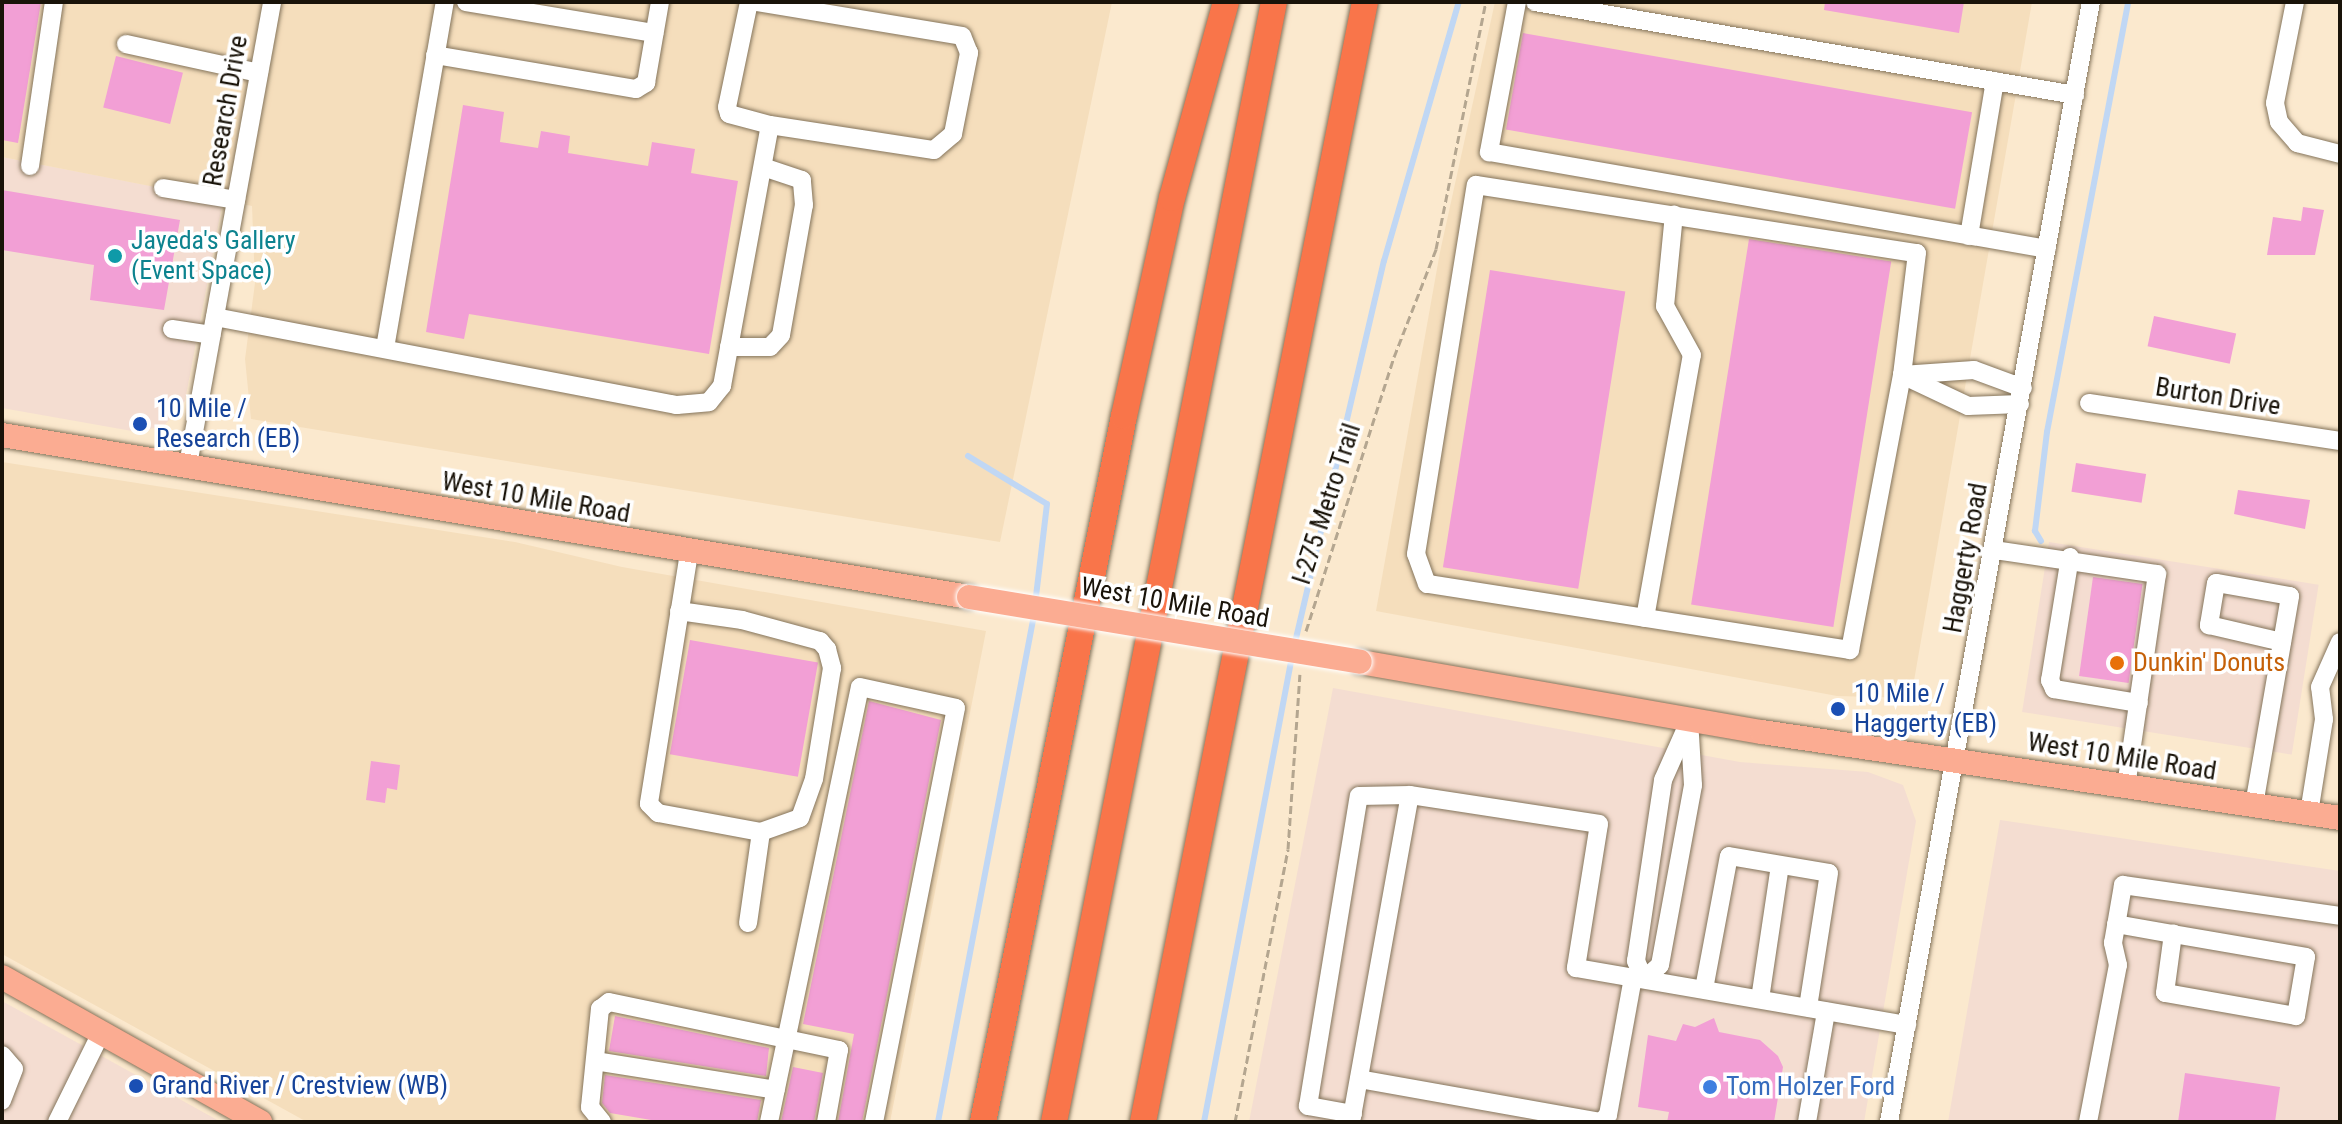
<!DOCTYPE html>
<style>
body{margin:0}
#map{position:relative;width:2342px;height:1124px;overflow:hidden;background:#fbe9ce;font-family:"Roboto Condensed",sans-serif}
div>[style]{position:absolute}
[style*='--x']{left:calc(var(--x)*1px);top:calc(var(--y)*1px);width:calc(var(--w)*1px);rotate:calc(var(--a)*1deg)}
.commercial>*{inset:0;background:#f4ddd1;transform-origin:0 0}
.built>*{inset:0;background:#f5debc}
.stream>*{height:6px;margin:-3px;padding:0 3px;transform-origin:3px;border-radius:3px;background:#c0d7f4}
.building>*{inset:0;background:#f29fd5;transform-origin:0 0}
.path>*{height:3px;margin-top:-1.5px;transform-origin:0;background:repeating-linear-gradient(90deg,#b4a690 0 8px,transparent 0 12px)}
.roads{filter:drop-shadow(0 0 2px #84745b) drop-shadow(0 0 2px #84745b)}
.minor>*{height:18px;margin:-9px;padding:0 9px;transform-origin:9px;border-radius:9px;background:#fff}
.major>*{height:24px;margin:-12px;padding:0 12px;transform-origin:12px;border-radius:12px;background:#fbac92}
.highway>*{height:26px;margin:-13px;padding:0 13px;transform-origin:13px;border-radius:13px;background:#f9754a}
.bridges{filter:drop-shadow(0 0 2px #fff) drop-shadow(0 0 2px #fff)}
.major-bridge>*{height:24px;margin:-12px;padding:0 12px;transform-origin:12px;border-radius:12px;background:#fbac92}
.dots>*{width:22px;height:22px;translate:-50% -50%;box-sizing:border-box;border:4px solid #fff;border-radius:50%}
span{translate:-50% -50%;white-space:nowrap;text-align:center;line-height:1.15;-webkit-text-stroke:7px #fff;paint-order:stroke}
.street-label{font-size:26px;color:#191309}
.culture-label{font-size:26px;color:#0d838f}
.left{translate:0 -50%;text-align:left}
.transit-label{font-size:26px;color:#164399}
.food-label{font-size:26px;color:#c56008}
.shop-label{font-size:26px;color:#366cbe}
.frame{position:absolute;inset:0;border:4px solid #191309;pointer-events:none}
</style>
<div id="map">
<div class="commercial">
<div style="clip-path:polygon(2px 157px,223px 200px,185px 401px,163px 427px,132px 431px,2px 408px)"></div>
<div style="left:2049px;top:542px;width:273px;height:172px;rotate:9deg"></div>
<div style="clip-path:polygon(1333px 688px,1740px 762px,1868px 772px,1903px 785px,1916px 821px,1864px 1122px,1249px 1122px)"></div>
<div style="clip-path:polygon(2000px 820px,2340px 871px,2340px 1122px,1948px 1122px)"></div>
<div style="clip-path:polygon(2px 1001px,221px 1122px,2px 1122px)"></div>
</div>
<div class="built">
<div style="clip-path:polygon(2px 2px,1112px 2px,1000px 542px,251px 419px,245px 359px,255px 283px,252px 206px,2px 157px)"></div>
<div style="clip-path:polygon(1495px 2px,2032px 2px,1911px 698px,1837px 696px,1376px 611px,1440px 252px)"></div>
<div style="clip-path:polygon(2px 462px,515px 542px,622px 567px,986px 631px,890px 1122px,307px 1122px,2px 954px)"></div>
</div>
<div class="stream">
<div style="--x:968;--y:456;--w:92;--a:31.3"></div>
<div style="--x:1047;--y:504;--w:101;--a:96.8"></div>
<div style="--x:2041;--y:541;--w:12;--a:-121"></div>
<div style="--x:2035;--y:531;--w:100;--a:-83.1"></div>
<div style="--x:2047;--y:432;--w:438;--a:-79.3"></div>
<div style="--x:1294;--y:647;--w:396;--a:-76.9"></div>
<div style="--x:1384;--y:261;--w:270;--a:-73.9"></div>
<div style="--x:938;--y:1122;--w:516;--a:-79.28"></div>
<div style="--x:1204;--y:1122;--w:472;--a:-79.3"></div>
</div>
<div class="building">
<div style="clip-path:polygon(2px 2px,41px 2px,18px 143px,2px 140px)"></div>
<div style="clip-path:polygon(1825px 2px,1964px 2px,1959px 33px,1824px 10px)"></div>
<div style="left:1523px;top:33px;width:456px;height:98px;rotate:10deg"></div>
<div style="left:116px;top:56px;width:69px;height:53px;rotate:14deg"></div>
<div style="clip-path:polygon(463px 105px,504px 112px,500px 142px,538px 148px,541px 131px,570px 136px,568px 153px,648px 166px,652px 142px,695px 149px,691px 173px,738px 181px,709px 354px,469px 314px,464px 339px,426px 332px)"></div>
<div style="clip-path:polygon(2px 190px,180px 220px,164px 310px,90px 300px,94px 265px,2px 250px)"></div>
<div style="clip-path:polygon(2303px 207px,2324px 210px,2315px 255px,2267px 255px,2273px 217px,2301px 221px)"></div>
<div style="left:1749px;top:239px;width:144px;height:370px;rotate:9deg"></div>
<div style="left:1490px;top:270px;width:137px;height:301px;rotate:9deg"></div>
<div style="left:2154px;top:316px;width:84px;height:31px;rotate:12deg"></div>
<div style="left:2076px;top:463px;width:71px;height:29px;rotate:9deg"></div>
<div style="clip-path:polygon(2238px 490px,2310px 500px,2305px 529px,2234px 514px)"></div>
<div style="left:2093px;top:577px;width:50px;height:100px;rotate:8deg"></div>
<div style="left:690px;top:640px;width:130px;height:116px;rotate:10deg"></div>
<div style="clip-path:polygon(869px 701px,941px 720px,862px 1122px,838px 1122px,854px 1034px,803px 1024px)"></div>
<div style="clip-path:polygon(371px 761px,400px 765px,397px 790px,387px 788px,385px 803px,366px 800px)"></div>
<div style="clip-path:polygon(615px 1016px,769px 1048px,766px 1076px,609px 1051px)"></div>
<div style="clip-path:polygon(1714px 1018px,1719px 1032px,1760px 1040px,1778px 1056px,1783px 1067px,1774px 1122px,1667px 1122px,1669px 1112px,1638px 1107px,1648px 1035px,1676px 1041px,1683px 1024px,1695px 1027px)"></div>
<div style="clip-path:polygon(793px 1067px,823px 1073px,814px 1122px,781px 1122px)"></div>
<div style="clip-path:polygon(2185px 1073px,2280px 1087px,2275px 1122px,2178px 1122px)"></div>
<div style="clip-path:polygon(605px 1075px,761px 1100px,757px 1122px,663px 1122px,610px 1113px,602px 1103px)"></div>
</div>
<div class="path">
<div style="--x:1306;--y:631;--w:288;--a:-72.2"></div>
<div style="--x:1394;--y:357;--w:116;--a:-68.7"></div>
<div style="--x:1436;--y:249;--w:252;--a:-78.6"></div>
<div style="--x:1235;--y:1122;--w:278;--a:-79"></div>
<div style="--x:1288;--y:849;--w:175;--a:-86.1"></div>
</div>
<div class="roads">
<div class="minor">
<div style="--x:466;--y:2;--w:191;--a:9.4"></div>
<div style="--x:749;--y:2;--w:107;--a:101.8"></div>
<div style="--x:727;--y:107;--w:7;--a:74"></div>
<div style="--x:729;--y:114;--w:42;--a:15"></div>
<div style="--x:1517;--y:2;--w:153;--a:100.6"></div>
<div style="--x:1489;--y:152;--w:566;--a:9.86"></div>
<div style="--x:1535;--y:2;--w:548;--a:9.77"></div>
<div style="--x:2295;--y:2;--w:103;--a:101.2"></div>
<div style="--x:2275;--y:103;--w:19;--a:78"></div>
<div style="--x:2279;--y:122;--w:28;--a:49"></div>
<div style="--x:2297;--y:143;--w:44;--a:14.3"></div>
<div style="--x:126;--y:44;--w:136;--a:12.3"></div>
<div style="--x:435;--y:55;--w:204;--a:9.6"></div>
<div style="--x:636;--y:89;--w:12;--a:-31"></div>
<div style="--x:646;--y:83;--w:82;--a:-80.2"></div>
<div style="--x:30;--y:166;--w:166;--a:-81.7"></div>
<div style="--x:1476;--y:185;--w:446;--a:8.8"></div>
<div style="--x:1917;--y:253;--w:123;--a:97"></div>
<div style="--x:1902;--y:375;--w:280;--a:100.7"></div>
<div style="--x:1850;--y:650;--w:428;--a:-171.1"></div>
<div style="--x:1427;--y:584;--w:32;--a:-110"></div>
<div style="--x:1416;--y:554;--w:374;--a:-80.8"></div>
<div style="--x:163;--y:188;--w:74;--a:9.3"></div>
<div style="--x:1969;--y:236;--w:157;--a:-80.5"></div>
<div style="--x:215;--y:317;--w:470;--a:10.8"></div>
<div style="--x:677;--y:405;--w:32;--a:-5"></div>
<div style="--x:709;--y:402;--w:21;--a:-51"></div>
<div style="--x:722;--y:386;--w:265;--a:-79.6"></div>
<div style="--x:770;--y:125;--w:166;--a:8.7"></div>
<div style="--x:934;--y:150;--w:25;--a:-40"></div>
<div style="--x:953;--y:134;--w:83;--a:-78.8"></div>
<div style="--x:969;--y:53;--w:18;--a:-112"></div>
<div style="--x:962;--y:36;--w:209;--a:-170.6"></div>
<div style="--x:172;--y:329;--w:40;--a:8.5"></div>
<div style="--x:729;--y:347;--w:41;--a:0"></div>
<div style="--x:770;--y:347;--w:16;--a:-47"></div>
<div style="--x:781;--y:335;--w:132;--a:-80"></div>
<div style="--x:804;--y:205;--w:25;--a:-95"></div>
<div style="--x:802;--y:180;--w:41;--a:-161.6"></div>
<div style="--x:385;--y:348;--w:351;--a:-80.2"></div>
<div style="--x:2089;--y:403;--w:254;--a:8.6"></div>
<div style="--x:2020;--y:404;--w:52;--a:177.8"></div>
<div style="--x:1968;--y:406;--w:73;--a:-154.8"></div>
<div style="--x:1902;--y:375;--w:72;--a:-4"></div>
<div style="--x:1974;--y:370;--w:52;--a:20.2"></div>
<div style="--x:188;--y:465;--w:471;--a:-79.7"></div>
<div style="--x:1994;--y:550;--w:165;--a:8.4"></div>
<div style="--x:2157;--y:574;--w:214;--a:98.3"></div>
<div style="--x:689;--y:553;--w:254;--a:99.1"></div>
<div style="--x:649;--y:804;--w:13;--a:45"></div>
<div style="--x:658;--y:813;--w:105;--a:10.5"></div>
<div style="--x:761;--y:832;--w:92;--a:98.1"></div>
<div style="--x:2070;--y:557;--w:125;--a:99.2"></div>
<div style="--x:2050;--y:680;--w:10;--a:66"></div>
<div style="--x:2054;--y:689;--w:86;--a:9.4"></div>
<div style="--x:679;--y:611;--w:64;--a:8.1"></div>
<div style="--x:742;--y:620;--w:81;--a:15.1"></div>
<div style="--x:820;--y:641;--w:11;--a:49"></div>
<div style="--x:827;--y:649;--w:20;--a:75"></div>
<div style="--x:832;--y:668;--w:112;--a:99.2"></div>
<div style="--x:814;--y:779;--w:41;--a:109.7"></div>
<div style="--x:800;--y:818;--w:41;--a:160.3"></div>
<div style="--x:1645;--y:618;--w:267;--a:-79.9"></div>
<div style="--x:1692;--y:355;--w:56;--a:-118.9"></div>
<div style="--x:1665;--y:306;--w:92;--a:-84.4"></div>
<div style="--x:2254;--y:805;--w:212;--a:-80.2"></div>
<div style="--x:2290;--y:596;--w:75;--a:-170"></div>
<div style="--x:2216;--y:583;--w:43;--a:99.5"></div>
<div style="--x:2209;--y:625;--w:75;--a:13.1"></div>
<div style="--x:2309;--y:813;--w:95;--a:-80.9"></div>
<div style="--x:2324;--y:719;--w:32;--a:-97"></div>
<div style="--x:2320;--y:687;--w:49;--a:-66"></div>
<div style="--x:2116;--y:924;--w:58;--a:10"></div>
<div style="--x:2173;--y:934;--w:135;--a:9.8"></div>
<div style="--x:2306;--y:957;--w:60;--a:99.6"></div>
<div style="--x:2296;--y:1016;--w:133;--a:-170"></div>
<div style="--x:2165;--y:993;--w:60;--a:-82.3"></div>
<div style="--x:1644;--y:979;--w:21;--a:-41"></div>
<div style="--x:1660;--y:965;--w:183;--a:-79.6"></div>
<div style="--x:1693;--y:785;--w:65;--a:-93.5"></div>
<div style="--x:1644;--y:979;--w:20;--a:-114"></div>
<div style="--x:1636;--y:961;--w:183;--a:-81.5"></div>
<div style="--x:1663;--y:780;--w:59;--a:-66"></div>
<div style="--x:1704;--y:989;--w:135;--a:-79.4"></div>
<div style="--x:1729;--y:856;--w:101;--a:9.6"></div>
<div style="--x:1829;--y:873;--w:136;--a:98.9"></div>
<div style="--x:1760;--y:999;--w:135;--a:-81.5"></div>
<div style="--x:2;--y:1055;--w:18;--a:49"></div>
<div style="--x:14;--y:1069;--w:34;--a:111"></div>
<div style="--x:595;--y:1061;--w:183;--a:9.1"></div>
<div style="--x:1359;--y:1079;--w:246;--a:10.1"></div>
<div style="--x:1353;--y:1114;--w:46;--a:-169.9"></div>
<div style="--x:1308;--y:1106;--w:314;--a:-80.7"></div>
<div style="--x:1359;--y:796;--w:51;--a:-1.1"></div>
<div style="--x:57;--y:1122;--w:99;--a:-63.7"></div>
<div style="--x:602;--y:1122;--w:19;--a:-129"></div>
<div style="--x:590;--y:1107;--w:99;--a:-84.2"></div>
<div style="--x:600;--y:1009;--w:11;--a:-38"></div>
<div style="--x:609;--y:1002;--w:235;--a:11.8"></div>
<div style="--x:839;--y:1050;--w:73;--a:100.2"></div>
<div style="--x:769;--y:1122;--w:444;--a:-78.2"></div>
<div style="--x:860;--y:687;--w:98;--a:12.3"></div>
<div style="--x:956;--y:708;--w:422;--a:101.2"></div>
<div style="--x:1351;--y:1122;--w:332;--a:-79.8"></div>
<div style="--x:1410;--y:795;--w:191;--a:8.7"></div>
<div style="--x:1599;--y:824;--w:146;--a:99.1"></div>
<div style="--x:1576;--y:968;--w:336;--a:9.8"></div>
<div style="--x:1601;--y:1122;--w:10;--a:-45"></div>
<div style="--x:1608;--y:1115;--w:140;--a:-79.7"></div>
<div style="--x:1807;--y:1122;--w:112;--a:-80.2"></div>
<div style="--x:1889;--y:1122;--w:1138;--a:-79.78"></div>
<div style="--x:2088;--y:1122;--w:160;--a:-79.2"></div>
<div style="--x:2118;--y:965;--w:23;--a:-103"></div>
<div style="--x:2113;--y:943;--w:59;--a:-80.2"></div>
<div style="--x:2123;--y:885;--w:219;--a:8.1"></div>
</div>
<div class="major">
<div style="--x:2;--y:435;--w:980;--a:9.51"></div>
<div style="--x:1360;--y:662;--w:408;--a:9.9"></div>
<div style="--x:1762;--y:732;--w:584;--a:8.46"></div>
<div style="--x:2;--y:977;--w:296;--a:29.3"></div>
</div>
<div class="highway">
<div style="--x:983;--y:1122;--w:720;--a:-78.71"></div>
<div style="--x:1124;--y:416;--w:223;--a:-77.6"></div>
<div style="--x:1172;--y:198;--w:203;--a:-74.6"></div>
<div style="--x:1054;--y:1122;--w:1141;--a:-78.89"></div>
<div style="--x:1143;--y:1122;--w:1142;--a:-78.79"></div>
</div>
</div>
<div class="bridges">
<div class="major-bridge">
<div style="--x:969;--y:597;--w:396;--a:9.4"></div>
</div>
</div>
<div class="dots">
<div style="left:115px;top:256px;background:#0f9aa8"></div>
<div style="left:140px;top:424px;background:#1a4fb4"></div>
<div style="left:2117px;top:663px;background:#e8710a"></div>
<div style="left:1838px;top:709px;background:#1a4fb4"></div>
<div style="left:136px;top:1086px;background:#1a4fb4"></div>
<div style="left:1710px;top:1087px;background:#3f7fe0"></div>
</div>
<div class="street-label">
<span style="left:226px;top:111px;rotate:-80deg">Research Drive</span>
<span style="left:2218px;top:397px;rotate:9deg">Burton Drive</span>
<span style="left:536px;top:498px;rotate:10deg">West 10 Mile Road</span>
<span style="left:1327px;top:504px;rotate:-72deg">I-275 Metro Trail</span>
<span style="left:1966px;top:558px;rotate:-80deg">Haggerty Road</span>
<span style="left:1175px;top:603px;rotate:10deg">West 10 Mile Road</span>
<span style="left:2122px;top:757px;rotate:9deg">West 10 Mile Road</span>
</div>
<div class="culture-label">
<span class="left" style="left:131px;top:256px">Jayeda's Gallery<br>(Event Space)</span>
</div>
<div class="transit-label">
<span class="left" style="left:156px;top:424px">10 Mile /<br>Research (EB)</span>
<span class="left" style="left:1854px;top:709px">10 Mile /<br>Haggerty (EB)</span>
<span class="left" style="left:152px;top:1086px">Grand River / Crestview (WB)</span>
</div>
<div class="food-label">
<span class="left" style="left:2133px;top:663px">Dunkin' Donuts</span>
</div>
<div class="shop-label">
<span class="left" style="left:1726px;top:1087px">Tom Holzer Ford</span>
</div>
<div class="frame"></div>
</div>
